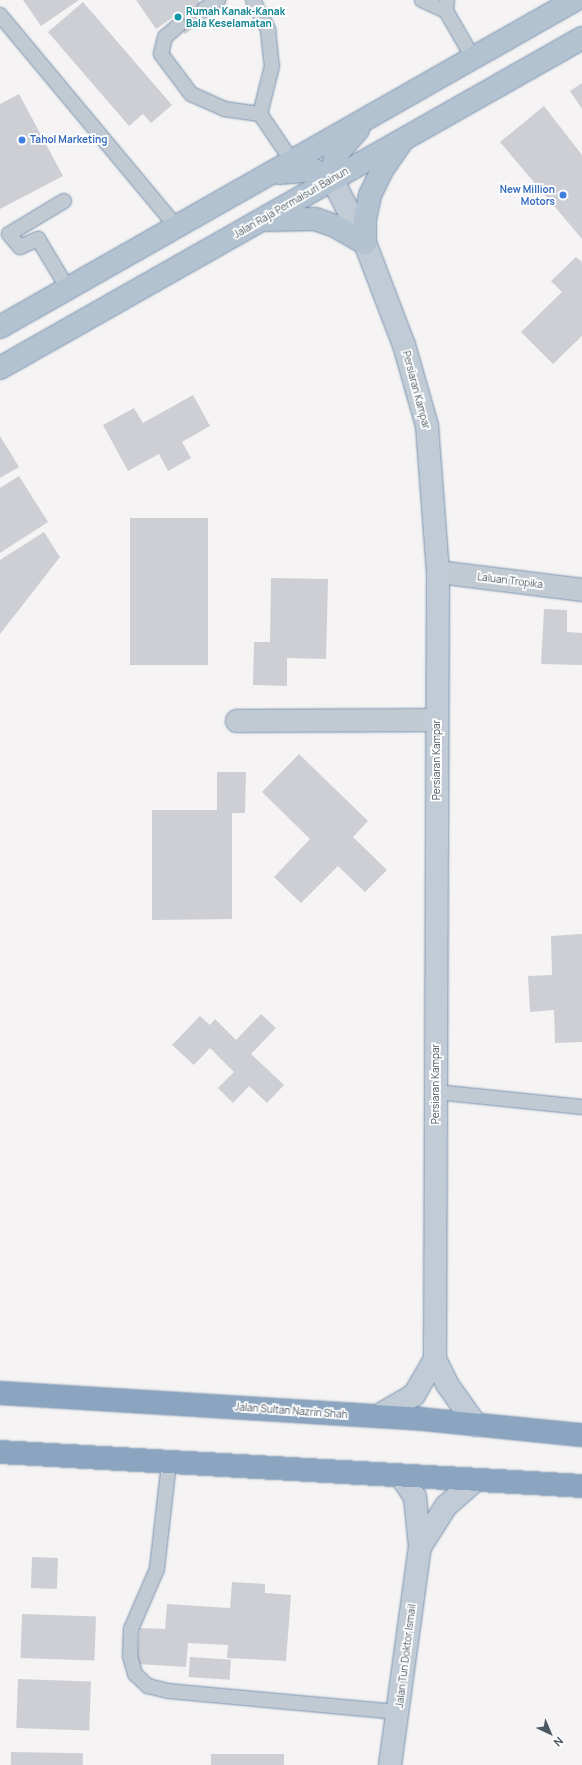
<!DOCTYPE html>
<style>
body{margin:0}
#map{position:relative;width:582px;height:1765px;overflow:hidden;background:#f5f3f3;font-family:Manrope,sans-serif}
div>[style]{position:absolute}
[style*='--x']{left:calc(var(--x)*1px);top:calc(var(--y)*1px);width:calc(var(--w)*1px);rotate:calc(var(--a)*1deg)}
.building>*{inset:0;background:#cdcfd5;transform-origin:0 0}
.roads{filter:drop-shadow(0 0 1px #7690ad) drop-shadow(0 0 1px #7690ad)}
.lane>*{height:14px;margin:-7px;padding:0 7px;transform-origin:7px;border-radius:7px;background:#c1cad2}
.street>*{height:22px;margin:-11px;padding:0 11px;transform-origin:11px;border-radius:11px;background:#c1cad2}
.secondary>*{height:22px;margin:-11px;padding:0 11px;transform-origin:11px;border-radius:11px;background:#c1cbd6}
.primary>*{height:22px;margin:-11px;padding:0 11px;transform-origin:11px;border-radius:11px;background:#b3c2d1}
.highway>*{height:22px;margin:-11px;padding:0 11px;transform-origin:11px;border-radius:11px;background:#8ba5c1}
.dots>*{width:11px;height:11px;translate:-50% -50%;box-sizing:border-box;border:2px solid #fff;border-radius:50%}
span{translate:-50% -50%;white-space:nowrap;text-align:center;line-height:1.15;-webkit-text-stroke:3.5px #fff;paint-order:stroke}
.culture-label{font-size:10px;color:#0d838f;font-weight:700}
.left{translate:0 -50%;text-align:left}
.shop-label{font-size:10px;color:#366cbe;font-weight:700}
.right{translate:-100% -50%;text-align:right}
.street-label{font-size:10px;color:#4a5661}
.north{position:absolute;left:530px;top:1713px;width:40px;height:40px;-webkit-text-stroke:3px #fff;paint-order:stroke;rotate:136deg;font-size:11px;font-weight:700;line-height:16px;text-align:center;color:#4a5661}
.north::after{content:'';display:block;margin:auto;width:14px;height:18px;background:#4a5661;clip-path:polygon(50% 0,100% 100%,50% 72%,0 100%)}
</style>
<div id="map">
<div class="building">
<div style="clip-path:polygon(23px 0,79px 0,41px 26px)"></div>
<div style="clip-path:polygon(136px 0,198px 0,209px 17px,185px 34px,173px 17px,156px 29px)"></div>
<div style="clip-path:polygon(83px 2px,172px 105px,151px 123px,143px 114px,129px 126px,48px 32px)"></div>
<div style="clip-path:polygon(582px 83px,582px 109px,570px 91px)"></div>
<div style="clip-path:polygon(19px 94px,63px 176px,0 209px,0 104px)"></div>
<div style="clip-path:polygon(544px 106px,582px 155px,582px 239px,500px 142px)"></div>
<div style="clip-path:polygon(576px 257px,582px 262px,582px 336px,553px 364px,521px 332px,562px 292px,551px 281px)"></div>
<div style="clip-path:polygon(193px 395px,210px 426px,182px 442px,191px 458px,168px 471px,159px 454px,128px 471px,103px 425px,134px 408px,143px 423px)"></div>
<div style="clip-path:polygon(0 436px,19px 467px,0 478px)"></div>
<div style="clip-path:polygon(19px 476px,48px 522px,0 553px,0 488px)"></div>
<div style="left:130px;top:518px;width:78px;height:147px"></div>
<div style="clip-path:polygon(44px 532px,60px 557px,0 634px,0 560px)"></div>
<div style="clip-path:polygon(271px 578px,328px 579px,326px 659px,287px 658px,287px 686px,253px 685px,254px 642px,270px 642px)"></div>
<div style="clip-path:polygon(544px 609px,567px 610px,567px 632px,582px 633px,582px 665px,541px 664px)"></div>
<div style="clip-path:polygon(299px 754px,368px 821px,353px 837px,387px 870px,365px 892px,338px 866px,301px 903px,274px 877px,310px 839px,262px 792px)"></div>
<div style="clip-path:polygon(217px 772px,246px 772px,245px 813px,232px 813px,232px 919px,152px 920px,152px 810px,217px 810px)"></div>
<div style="clip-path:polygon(582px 934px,582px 1042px,555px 1043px,554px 1010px,530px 1012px,528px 976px,552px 975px,551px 936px)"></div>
<div style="clip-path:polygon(261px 1014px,276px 1028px,251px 1054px,284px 1085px,267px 1103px,249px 1086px,233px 1103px,218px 1088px,234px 1072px,210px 1048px,194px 1065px,172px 1045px,200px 1016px,210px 1025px,215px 1019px,236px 1040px)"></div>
<div style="left:32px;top:1557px;width:26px;height:31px;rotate:2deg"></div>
<div style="clip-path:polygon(232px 1582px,265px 1584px,265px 1593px,291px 1595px,286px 1661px,227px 1658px,228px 1645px,188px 1643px,186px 1667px,137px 1664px,140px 1628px,165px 1629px,167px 1604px,230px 1608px)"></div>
<div style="left:22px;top:1614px;width:74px;height:44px;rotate:2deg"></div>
<div style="left:190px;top:1657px;width:41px;height:20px;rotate:4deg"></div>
<div style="left:18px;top:1679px;width:73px;height:49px;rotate:2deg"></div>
<div style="left:11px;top:1752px;width:72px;height:13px;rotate:1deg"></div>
<div style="left:211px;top:1754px;width:73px;height:11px"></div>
</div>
<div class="roads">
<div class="lane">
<div style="--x:253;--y:0;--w:34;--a:63"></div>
<div style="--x:268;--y:30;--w:36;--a:84"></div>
<div style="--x:272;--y:66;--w:49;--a:104"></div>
<div style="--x:260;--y:114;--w:57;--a:55.8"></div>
<div style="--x:422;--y:0;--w:26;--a:25"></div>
<div style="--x:447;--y:0;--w:11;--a:95"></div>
<div style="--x:446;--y:11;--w:54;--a:60.1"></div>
<div style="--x:204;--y:9;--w:17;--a:-33"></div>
<div style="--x:0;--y:15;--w:275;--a:50.2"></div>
<div style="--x:179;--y:25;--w:18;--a:139"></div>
<div style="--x:165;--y:37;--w:17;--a:103"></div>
<div style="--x:161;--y:54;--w:50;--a:53.1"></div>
<div style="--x:191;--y:94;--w:36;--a:24"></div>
<div style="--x:224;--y:109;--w:36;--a:8"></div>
<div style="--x:64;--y:201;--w:64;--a:149"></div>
<div style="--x:9;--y:234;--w:17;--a:50"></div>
<div style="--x:20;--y:247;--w:20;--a:-24"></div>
<div style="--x:38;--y:239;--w:58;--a:59"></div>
<div style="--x:436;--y:1092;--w:147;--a:5.9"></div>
<div style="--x:169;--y:1463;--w:107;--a:96.5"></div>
<div style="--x:157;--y:1569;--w:65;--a:113.4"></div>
<div style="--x:131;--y:1629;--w:27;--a:92"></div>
<div style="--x:130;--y:1656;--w:19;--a:74"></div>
<div style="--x:135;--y:1674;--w:18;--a:43"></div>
<div style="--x:148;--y:1686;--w:21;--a:14"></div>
<div style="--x:168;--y:1691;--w:232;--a:5.2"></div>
</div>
<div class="street">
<div style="--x:438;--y:572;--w:145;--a:7.1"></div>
<div style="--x:237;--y:721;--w:200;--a:-0.3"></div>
</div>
<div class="secondary">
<div style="--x:332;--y:179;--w:72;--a:62.7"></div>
<div style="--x:365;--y:243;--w:109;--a:69.1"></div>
<div style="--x:404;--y:345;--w:84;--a:74.1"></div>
<div style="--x:427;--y:426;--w:146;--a:85.7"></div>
<div style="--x:438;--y:572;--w:787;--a:90.22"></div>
<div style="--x:435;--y:1359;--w:28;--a:64"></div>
<div style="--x:447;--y:1384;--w:50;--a:54.7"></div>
<div style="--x:378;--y:1416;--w:42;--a:-30.3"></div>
<div style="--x:414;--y:1395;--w:42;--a:-59.7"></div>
<div style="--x:420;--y:1547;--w:49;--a:-57.6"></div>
<div style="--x:446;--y:1506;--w:38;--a:-41"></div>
<div style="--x:390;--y:1765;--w:220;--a:-82.2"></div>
<div style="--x:420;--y:1547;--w:50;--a:-95.7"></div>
<div style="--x:415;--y:1497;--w:25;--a:-124"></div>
</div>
<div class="primary">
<div style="--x:279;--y:173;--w:35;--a:-5"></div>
<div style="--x:314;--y:170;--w:20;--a:27"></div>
<div style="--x:332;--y:179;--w:23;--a:-83"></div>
<div style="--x:335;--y:156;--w:35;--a:-49"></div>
<div style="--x:264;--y:220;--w:51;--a:-1.1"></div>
<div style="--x:315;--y:219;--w:21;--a:19"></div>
<div style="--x:335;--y:226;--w:34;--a:30"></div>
<div style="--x:365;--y:243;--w:24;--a:-90"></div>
<div style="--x:365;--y:219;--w:25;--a:-78"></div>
<div style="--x:370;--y:195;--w:28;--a:-64"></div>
<div style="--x:382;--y:170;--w:33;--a:-55"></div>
<div style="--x:0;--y:327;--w:661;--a:-29.63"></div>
<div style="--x:0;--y:368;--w:669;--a:-29.55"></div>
</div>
<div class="highway">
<div style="--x:0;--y:1393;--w:422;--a:3.5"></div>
<div style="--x:421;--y:1419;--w:162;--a:5.7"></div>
<div style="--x:0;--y:1452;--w:583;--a:3.34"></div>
</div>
</div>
<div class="dots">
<div style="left:178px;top:17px;background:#0f9aa8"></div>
<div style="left:22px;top:140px;background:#3f7fe0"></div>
<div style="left:563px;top:195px;background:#3f7fe0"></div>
</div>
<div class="culture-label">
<span class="left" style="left:186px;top:17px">Rumah Kanak-Kanak<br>Bala Keselamatan</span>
</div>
<div class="shop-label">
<span class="left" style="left:30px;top:140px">Tahol Marketing</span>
<span class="right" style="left:555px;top:195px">New Million<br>Motors</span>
</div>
<div class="street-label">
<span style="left:291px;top:203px;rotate:-30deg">Jalan Raja Permaisuri Bainun</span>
<span style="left:416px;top:390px;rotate:75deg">Persiaran Kampar</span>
<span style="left:510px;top:581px;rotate:7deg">Laluan Tropika</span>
<span style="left:437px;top:760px;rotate:-90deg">Persiaran Kampar</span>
<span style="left:436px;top:1084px;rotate:-90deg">Persiaran Kampar</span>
<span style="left:291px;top:1411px;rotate:4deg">Jalan Sultan Nazrin Shah</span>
<span style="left:406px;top:1656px;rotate:-83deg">Jalan Tun Doktor Ismail</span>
</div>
<div class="north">N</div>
</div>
